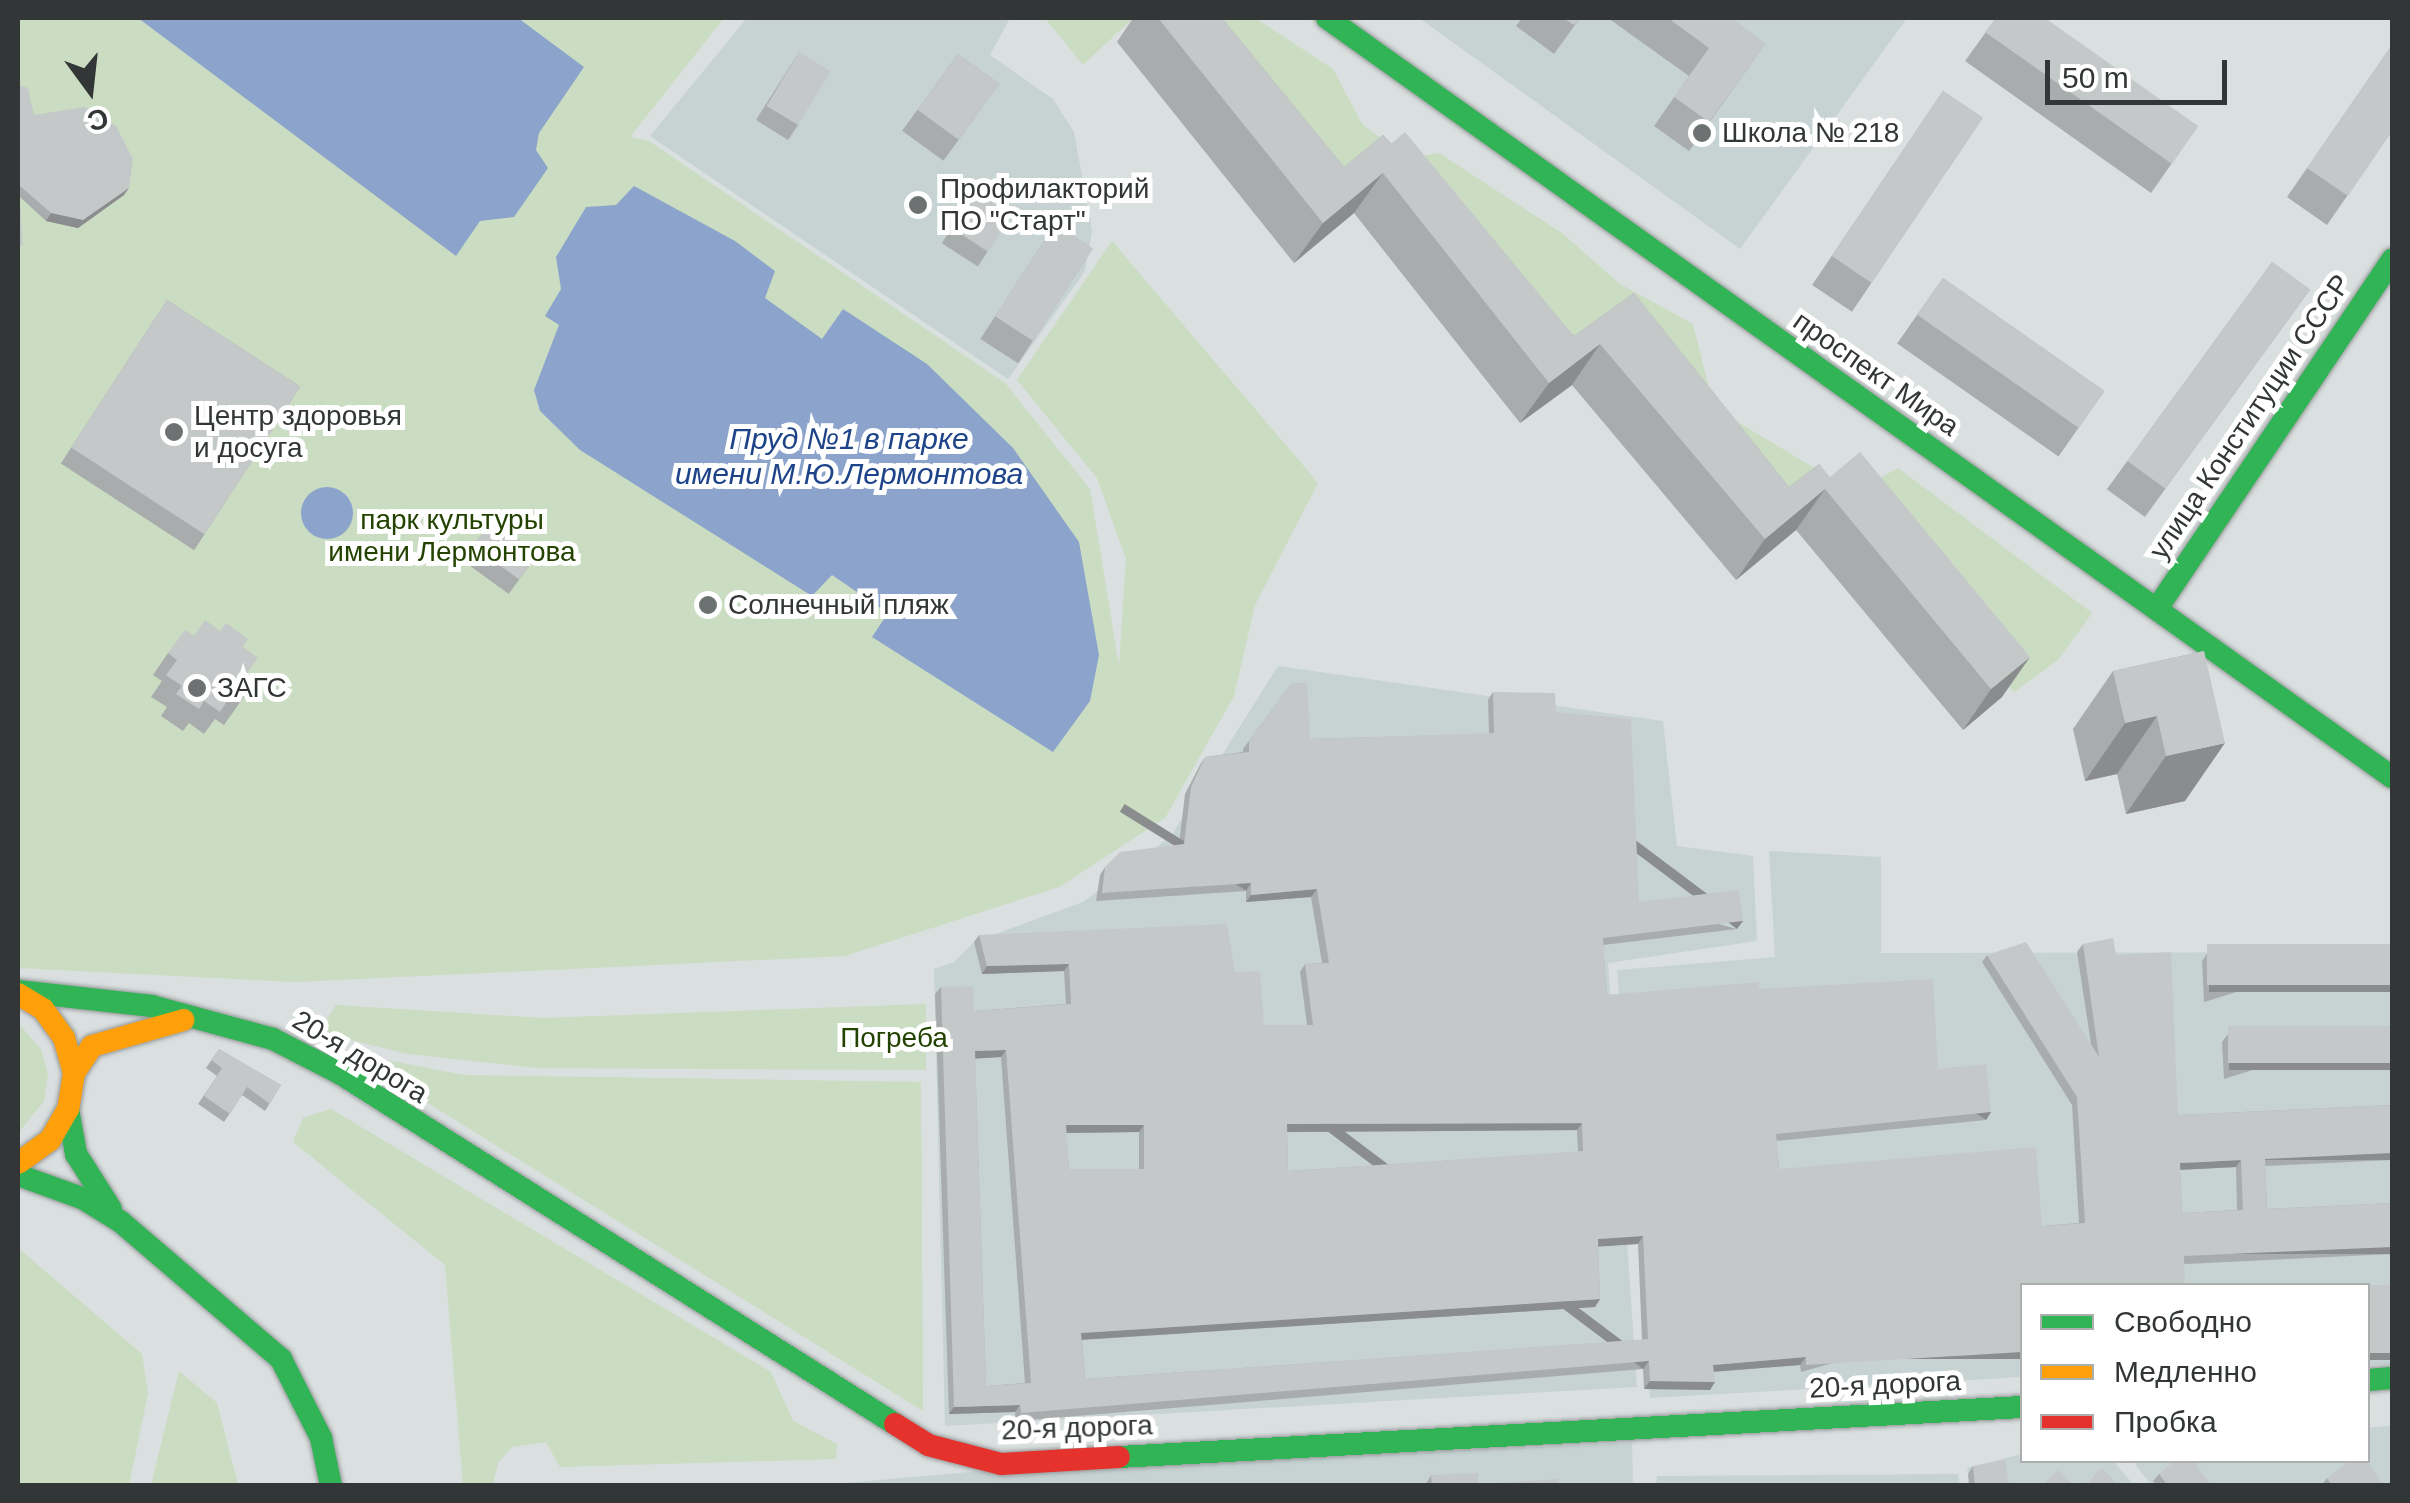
<!DOCTYPE html>
<meta charset="utf-8">
<style>
body{margin:0}
#map{position:relative;width:2410px;height:1503px;overflow:hidden;background:#dadfdf;font-family:Helvetica,sans-serif}
div>[style]{position:absolute}
[style*='--x']{left:calc(var(--x)*1px);top:calc(var(--y)*1px);width:calc(var(--w)*1px);rotate:calc(var(--a)*1deg)}
.built>*{inset:0;background:#c7d3d3}
.green>*{inset:0;background:#cadcc1}
.water>*{inset:0;background:#8ca4cb}
.round{border-radius:50%}
.roads{filter:drop-shadow(0 0 2px #969999) drop-shadow(0 0 2px #969999)}
.fast>*{height:22px;margin:-11px;padding:0 11px;transform-origin:11px;border-radius:11px;background:#30b455}
.slow>*{height:22px;margin:-11px;padding:0 11px;transform-origin:11px;border-radius:11px;background:#ff9f0a}
.jam>*{height:22px;margin:-11px;padding:0 11px;transform-origin:11px;border-radius:11px;background:#e5322d}
.wall>*{inset:0;background:#a9acad;transform-origin:0 0}
.shaded-wall>*{inset:0;background:#8a8c8d;transform-origin:0 0}
.building>*{inset:0;background:#c5c8c9;transform-origin:0 0}
.dots>*{width:28px;height:28px;translate:-50% -50%;box-sizing:border-box;border:5px solid #fff;border-radius:50%}
span{translate:-50% -50%;white-space:nowrap;text-align:center;line-height:1.15;-webkit-text-stroke:10px #fff;paint-order:stroke}
.poi-label{font-size:28px;color:#323636}
.left{translate:0 -50%;text-align:left}
.street-label{font-size:28px;color:#323636}
.park-label{font-size:28px;color:#244300}
.water-label{font-size:30px;color:#1d4388;font-style:italic}
.frame{position:absolute;inset:0;border:20px solid #323636;pointer-events:none}
.legend{position:absolute;left:2020px;top:1283px;width:350px;height:180px;box-sizing:border-box;background:#fff;border:2px solid #adafaf;margin:0;padding:12px 18px;list-style:none;font-size:30px;color:#323636}
.legend li{display:flex;align-items:center;gap:20px;height:50px}
.legend b{width:50px;border:2px solid #adafaf}
.north{position:absolute;left:40px;top:40px;width:100px;height:100px;-webkit-text-stroke:8px #fff;paint-order:stroke;rotate:165deg;font-size:28px;font-weight:700;line-height:40px;text-align:center;color:#323636}
.north::after{content:'';display:block;margin:auto;width:35px;height:45px;background:#323636;clip-path:polygon(50% 0,100% 100%,50% 72%,0 100%)}
.scale{position:absolute;left:2045px;top:60px;width:182px;height:45px;box-sizing:border-box;border:5px solid #323636;border-top:0;padding-left:12px;font-size:30px;line-height:35px;white-space:nowrap;color:#323636;-webkit-text-stroke:8px #fff;paint-order:stroke}
</style>
<div id="map">
<div class="built">
<div style="clip-path:polygon(747px 18px,1010px 18px,990px 55px,1053px 99px,1074px 132px,1092px 231px,1085px 271px,1008px 379px,650px 136px)"></div>
<div style="clip-path:polygon(1419px 18px,1907px 18px,1740px 249px)"></div>
<div style="clip-path:polygon(1278px 666px,1663px 721px,1677px 846px,1753px 856px,1757px 941px,1608px 963px,1637px 1387px,945px 1426px,934px 969px,954px 962px,974px 942px,1083px 902px,1171px 836px)"></div>
<div style="clip-path:polygon(1769px 851px,1881px 857px,1881px 953px,2392px 952px,2392px 1364px,2368px 1365px,2368px 1286px,2022px 1286px,2022px 1377px,1650px 1398px,1617px 970px,1775px 957px)"></div>
<div style="clip-path:polygon(2392px 1425px,2392px 1485px,2211px 1485px,2190px 1461px,2368px 1460px,2368px 1428px)"></div>
<div style="clip-path:polygon(1632px 1443px,1633px 1486px,812px 1486px,981px 1471px)"></div>
<div style="clip-path:polygon(2022px 1454px,2022px 1460px,2113px 1461px,2134px 1485px,1970px 1485px,1967px 1468px)"></div>
<div style="clip-path:polygon(2140px 1461px,2187px 1461px,2208px 1485px,2151px 1485px,2135px 1464px)"></div>
<div style="clip-path:polygon(1958px 1474px,1960px 1485px,1656px 1485px,1657px 1476px)"></div>
</div>
<div class="green">
<div style="clip-path:polygon(18px 18px,724px 18px,630px 137px,649px 141px,1005px 383px,1090px 489px,1119px 666px,1126px 559px,1097px 478px,1017px 380px,1112px 241px,1318px 483px,1255px 605px,1234px 696px,1165px 818px,1059px 887px,845px 956px,294px 982px,18px 968px)"></div>
<div style="clip-path:polygon(1045px 18px,1133px 18px,1083px 65px)"></div>
<div style="clip-path:polygon(1167px 18px,1255px 18px,1333px 69px,1362px 124px,1400px 152px,1345px 175px)"></div>
<div style="clip-path:polygon(1439px 153px,1563px 234px,1620px 284px,1693px 324px,1714px 408px,1855px 492px,1898px 468px,2092px 613px,2058px 660px,2014px 692px,1912px 574px,1559px 362px,1391px 162px)"></div>
<div style="clip-path:polygon(926px 1004px,926px 1070px,537px 1068px,408px 1054px,318px 1032px,336px 1005px,543px 1018px)"></div>
<div style="clip-path:polygon(18px 1023px,41px 1049px,48px 1074px,44px 1101px,18px 1133px)"></div>
<div style="clip-path:polygon(346px 1052px,464px 1075px,921px 1082px,923px 1411px)"></div>
<div style="clip-path:polygon(331px 1109px,771px 1372px,793px 1421px,837px 1444px,836px 1459px,560px 1467px,546px 1442px,512px 1447px,498px 1463px,493px 1485px,463px 1485px,445px 1265px,293px 1142px,303px 1118px)"></div>
<div style="clip-path:polygon(18px 1248px,142px 1354px,148px 1393px,129px 1485px,18px 1485px)"></div>
<div style="clip-path:polygon(179px 1371px,217px 1403px,238px 1485px,151px 1485px)"></div>
</div>
<div class="water">
<div style="clip-path:polygon(138px 18px,518px 18px,584px 67px,539px 133px,536px 150px,548px 168px,514px 217px,480px 221px,456px 256px)"></div>
<div style="clip-path:polygon(634px 186px,735px 241px,775px 271px,765px 298px,822px 339px,843px 309px,927px 364px,1013px 448px,1079px 542px,1099px 655px,1090px 701px,1053px 752px,872px 637px,888px 613px,832px 575px,812px 596px,580px 450px,540px 411px,534px 390px,559px 325px,545px 316px,561px 289px,556px 257px,586px 207px,616px 205px)"></div>
<div class="round" style="left:301px;top:487px;width:52px;height:52px"></div>
</div>
<div class="roads">
<div class="fast">
<div style="--x:1327;--y:18;--w:1308;--a:35.48"></div>
<div style="--x:2158;--y:607;--w:419;--a:-56"></div>
<div style="--x:18;--y:991;--w:135;--a:6.4"></div>
<div style="--x:152;--y:1006;--w:125;--a:15.3"></div>
<div style="--x:273;--y:1039;--w:76;--a:27.2"></div>
<div style="--x:341;--y:1074;--w:655;--a:32.28"></div>
<div style="--x:68;--y:1109;--w:46;--a:79.9"></div>
<div style="--x:76;--y:1154;--w:65;--a:57.5"></div>
<div style="--x:18;--y:1175;--w:68;--a:19.8"></div>
<div style="--x:82;--y:1198;--w:46;--a:31.6"></div>
<div style="--x:121;--y:1222;--w:211;--a:40.6"></div>
<div style="--x:281;--y:1359;--w:89;--a:63.1"></div>
<div style="--x:321;--y:1438;--w:49;--a:78.2"></div>
<div style="--x:2368;--y:1380;--w:24;--a:-5"></div>
<div style="--x:1119;--y:1457;--w:904;--a:-3.17"></div>
</div>
<div class="slow">
<div style="--x:18;--y:994;--w:29;--a:31"></div>
<div style="--x:43;--y:1009;--w:36;--a:54"></div>
<div style="--x:64;--y:1038;--w:36;--a:74"></div>
<div style="--x:74;--y:1073;--w:36;--a:99"></div>
<div style="--x:68;--y:1109;--w:36;--a:120"></div>
<div style="--x:50;--y:1140;--w:39;--a:144"></div>
<div style="--x:74;--y:1073;--w:32;--a:-56"></div>
<div style="--x:92;--y:1046;--w:95;--a:-15.9"></div>
</div>
<div class="jam">
<div style="--x:895;--y:1424;--w:39;--a:32"></div>
<div style="--x:928;--y:1445;--w:75;--a:14.6"></div>
<div style="--x:1001;--y:1464;--w:118;--a:-3.4"></div>
</div>
</div>
<div class="wall">
<div style="clip-path:polygon(1133px 18px,1222px 18px,1344px 167px,1383px 135px,1574px 336px,1634px 293px,1789px 487px,1819px 464px,2002px 697px,1963px 730px,1796px 530px,1736px 580px,1572px 385px,1520px 423px,1354px 213px,1294px 263px,1117px 42px)"></div>
<div style="clip-path:polygon(1522px 18px,1580px 18px,1554px 54px,1516px 26px)"></div>
<div style="clip-path:polygon(1608px 18px,1730px 18px,1765px 44px,1689px 151px,1654px 126px,1689px 76px)"></div>
<div style="clip-path:polygon(1996px 18px,2198px 126px,2151px 193px,1965px 61px)"></div>
<div style="clip-path:polygon(2392px 45px,2392px 131px,2327px 225px,2287px 197px)"></div>
<div style="clip-path:polygon(799px 52px,798px 125px,788px 140px,756px 120px)"></div>
<div style="left:958px;top:54px;width:51px;height:95px;rotate:36deg"></div>
<div style="clip-path:polygon(18px 85px,34px 115px,124px 195px,78px 228px,46px 221px,20px 197px)"></div>
<div style="left:1943px;top:91px;width:48px;height:234px;rotate:34deg"></div>
<div style="left:975px;top:192px;width:43px;height:61px;rotate:33deg"></div>
<div style="left:1055px;top:224px;width:45px;height:137px;rotate:33deg"></div>
<div style="left:2272px;top:262px;width:47px;height:281px;rotate:36deg"></div>
<div style="left:1943px;top:278px;width:197px;height:80px;rotate:35deg"></div>
<div style="left:167px;top:300px;width:159px;height:195px;rotate:33deg"></div>
<div style="left:492px;top:520px;width:57px;height:50px;rotate:36deg"></div>
<div style="clip-path:polygon(194px 636px,243px 647px,247px 673px,241px 701px,224px 725px,215px 719px,204px 734px,189px 723px,183px 731px,161px 716px,167px 707px,151px 697px,162px 681px,153px 675px,168px 653px)"></div>
<div style="clip-path:polygon(2204px 651px,2185px 801px,2126px 814px,2117px 774px,2085px 781px,2073px 729px,2113px 671px)"></div>
<div style="clip-path:polygon(evenodd,1292px 683px,1310px 739px,1489px 734px,1488px 700px,1493px 692px,1556px 712px,1639px 902px,1737px 929px,1603px 945px,1607px 995px,1759px 989px,1938px 1069px,1991px 1112px,1986px 1120px,1776px 1141px,1779px 1169px,2042px 1226px,2079px 1223px,2072px 1105px,1982px 962px,1987px 955px,2091px 1044px,2077px 952px,2083px 944px,2116px 955px,2178px 1115px,2392px 1105px,2392px 1160px,2265px 1166px,2267px 1209px,2392px 1203px,2392px 1254px,2184px 1264px,1801px 1372px,1800px 1365px,1714px 1372px,1710px 1390px,1644px 1389px,1643px 1369px,1016px 1421px,1015px 1412px,949px 1414px,935px 994px,941px 987px,974px 1011px,1066px 1004px,1064px 971px,982px 974px,974px 942px,979px 935px,1235px 972px,1264px 1025px,1307px 1025px,1300px 972px,1305px 964px,1322px 963px,1311px 897px,1246px 902px,1246px 891px,1096px 901px,1100px 875px,1105px 867px,1179px 844px,1185px 794px,1200px 765px,1205px 757px,1243px 752px,1243px 749px,1292px 683px,1001px 1057px,1025px 1383px,986px 1386px,975px 1058px,1001px 1057px,1292px 683px,1577px 1130px,1578px 1152px,1288px 1171px,1287px 1132px,1577px 1130px,1292px 683px,1139px 1132px,1139px 1169px,1069px 1169px,1066px 1133px,1139px 1132px,1292px 683px,2236px 1167px,2237px 1210px,2182px 1213px,2180px 1170px,2236px 1167px,1292px 683px,1638px 1244px,1642px 1340px,1085px 1379px,1082px 1340px,1595px 1307px,1600px 1299px,1598px 1246px,1638px 1244px)"></div>
<div style="clip-path:polygon(2392px 944px,2204px 1002px,2202px 961px,2207px 954px)"></div>
<div style="clip-path:polygon(2392px 1026px,2224px 1079px,2222px 1042px,2228px 1034px)"></div>
<div style="clip-path:polygon(219px 1049px,281px 1085px,265px 1111px,242px 1095px,224px 1122px,198px 1104px,217px 1076px,206px 1068px)"></div>
<div style="clip-path:polygon(1973px 1466px,2009px 1486px,1969px 1486px,1968px 1474px)"></div>
<div style="clip-path:polygon(2159px 1474px,2212px 1486px,2157px 1486px,2153px 1481px)"></div>
<div style="clip-path:polygon(1431px 1475px,1478px 1484px,1559px 1486px,1425px 1486px)"></div>
<div style="clip-path:polygon(2327px 1478px,2384px 1486px,2322px 1485px)"></div>
</div>
<div class="shaded-wall">
<div style="clip-path:polygon(1383px 173px,1354px 213px,1294px 263px,1323px 223px)"></div>
<div style="clip-path:polygon(129px 188px,124px 195px,78px 228px,46px 221px,51px 213px)"></div>
<div style="clip-path:polygon(1600px 344px,1572px 385px,1520px 423px,1549px 383px)"></div>
<div style="clip-path:polygon(1825px 489px,1796px 530px,1736px 580px,1765px 539px)"></div>
<div style="clip-path:polygon(2030px 657px,2002px 697px,1963px 730px,1991px 689px)"></div>
<div style="clip-path:polygon(2157px 716px,2117px 774px,2085px 781px,2125px 723px)"></div>
<div style="clip-path:polygon(2225px 743px,2185px 801px,2126px 814px,2166px 756px)"></div>
<div style="left:1251px;top:883px;width:9px;height:149px;rotate:122deg"></div>
<div style="clip-path:polygon(1317px 889px,1311px 897px,1246px 902px,1251px 895px)"></div>
<div style="left:1743px;top:921px;width:10px;height:141px;rotate:127deg"></div>
<div style="clip-path:polygon(1069px 964px,1064px 971px,982px 974px,987px 966px)"></div>
<div style="left:2392px;top:985px;width:7px;height:183px;rotate:90deg"></div>
<div style="clip-path:polygon(1006px 1050px,1001px 1057px,970px 1059px,975px 1051px)"></div>
<div style="left:2392px;top:1063px;width:7px;height:163px;rotate:90deg"></div>
<div style="left:1991px;top:1112px;width:9px;height:216px;rotate:122deg"></div>
<div style="clip-path:polygon(1582px 1123px,1577px 1130px,1282px 1132px,1287px 1124px)"></div>
<div style="clip-path:polygon(1066px 1125px,1144px 1125px,1139px 1132px,1061px 1133px)"></div>
<div style="left:2392px;top:1153px;width:7px;height:127px;rotate:90deg"></div>
<div style="clip-path:polygon(2241px 1160px,2236px 1167px,2174px 1170px,2180px 1163px)"></div>
<div style="clip-path:polygon(1643px 1236px,1638px 1244px,1593px 1247px,1598px 1239px)"></div>
<div style="left:2392px;top:1247px;width:7px;height:208px;rotate:90deg"></div>
<div style="clip-path:polygon(1600px 1299px,1595px 1307px,1076px 1340px,1081px 1333px)"></div>
<div style="left:2022px;top:1352px;width:7px;height:216px;rotate:90deg"></div>
<div style="left:2392px;top:1353px;width:7px;height:24px;rotate:90deg"></div>
<div style="clip-path:polygon(1806px 1357px,1800px 1365px,1708px 1372px,1713px 1365px)"></div>
<div style="left:1649px;top:1361px;width:10px;height:630px;rotate:127deg"></div>
<div style="clip-path:polygon(1650px 1381px,1715px 1382px,1710px 1390px,1644px 1389px)"></div>
<div style="clip-path:polygon(1020px 1405px,1015px 1412px,949px 1414px,954px 1407px)"></div>
</div>
<div class="building">
<div style="clip-path:polygon(1158px 18px,1222px 18px,1344px 167px,1383px 135px,1391px 144px,1405px 132px,1574px 336px,1634px 293px,1789px 487px,1819px 464px,1830px 477px,1860px 452px,2030px 657px,1991px 689px,1825px 489px,1765px 539px,1600px 344px,1549px 383px,1383px 173px,1323px 223px)"></div>
<div style="clip-path:polygon(1563px 18px,1580px 18px,1574px 25px)"></div>
<div style="clip-path:polygon(1668px 18px,1730px 18px,1765px 44px,1709px 122px,1674px 97px,1709px 48px)"></div>
<div style="clip-path:polygon(1996px 18px,2045px 18px,2198px 126px,2172px 164px,1985px 32px)"></div>
<div style="clip-path:polygon(2392px 45px,2392px 131px,2348px 196px,2307px 168px)"></div>
<div style="left:799px;top:52px;width:37px;height:63px;rotate:31deg"></div>
<div style="left:958px;top:54px;width:51px;height:69px;rotate:36deg"></div>
<div style="clip-path:polygon(18px 85px,28px 88px,34px 115px,85px 107px,116px 126px,133px 159px,129px 188px,83px 220px,51px 213px,19px 185px,23px 246px,18px 246px)"></div>
<div style="left:1943px;top:91px;width:48px;height:199px;rotate:34deg"></div>
<div style="left:975px;top:192px;width:43px;height:43px;rotate:33deg"></div>
<div style="left:1055px;top:224px;width:45px;height:110px;rotate:33deg"></div>
<div style="left:2272px;top:262px;width:47px;height:246px;rotate:36deg"></div>
<div style="left:1943px;top:278px;width:197px;height:45px;rotate:35deg"></div>
<div style="left:167px;top:300px;width:159px;height:176px;rotate:33deg"></div>
<div style="left:492px;top:520px;width:57px;height:32px;rotate:36deg"></div>
<div style="clip-path:polygon(205px 620px,220px 631px,226px 623px,248px 639px,243px 647px,258px 658px,247px 673px,256px 679px,240px 703px,230px 697px,220px 712px,204px 701px,199px 709px,176px 694px,182px 686px,166px 675px,177px 660px,168px 653px,185px 630px,194px 636px)"></div>
<div style="clip-path:polygon(2204px 651px,2225px 743px,2166px 756px,2157px 716px,2125px 723px,2113px 671px)"></div>
<div style="clip-path:polygon(evenodd,1292px 683px,1307px 683px,1310px 739px,1494px 733px,1493px 692px,1555px 693px,1556px 712px,1631px 719px,1639px 902px,1739px 890px,1743px 921px,1603px 938px,1607px 995px,1759px 982px,1759px 989px,1933px 979px,1938px 1069px,1986px 1064px,1991px 1112px,1776px 1134px,1779px 1169px,2036px 1147px,2042px 1226px,2085px 1223px,2077px 1097px,1987px 955px,2026px 942px,2099px 1057px,2083px 944px,2113px 938px,2116px 955px,2171px 952px,2178px 1115px,2392px 1105px,2392px 1153px,2265px 1159px,2267px 1209px,2392px 1203px,2392px 1247px,2184px 1256px,2185px 1286px,2022px 1286px,2022px 1352px,1806px 1365px,1806px 1357px,1713px 1365px,1715px 1382px,1650px 1381px,1649px 1361px,1021px 1413px,1020px 1405px,954px 1407px,941px 987px,973px 986px,974px 1011px,1071px 1004px,1069px 964px,987px 966px,979px 935px,1227px 924px,1235px 972px,1260px 971px,1264px 1025px,1313px 1025px,1305px 964px,1329px 963px,1317px 889px,1251px 895px,1251px 883px,1102px 893px,1105px 867px,1120px 852px,1184px 844px,1191px 787px,1205px 757px,1249px 752px,1249px 741px,1292px 683px,1006px 1050px,1031px 1383px,986px 1386px,975px 1051px,1006px 1050px,1292px 683px,1582px 1123px,1583px 1151px,1288px 1171px,1287px 1124px,1582px 1123px,1292px 683px,1066px 1125px,1144px 1125px,1144px 1169px,1069px 1169px,1066px 1125px,1292px 683px,2241px 1160px,2243px 1210px,2182px 1213px,2180px 1163px,2241px 1160px,1292px 683px,1643px 1236px,1648px 1339px,1085px 1379px,1081px 1333px,1600px 1299px,1598px 1239px,1643px 1236px)"></div>
<div style="left:2392px;top:944px;width:41px;height:185px;rotate:90deg"></div>
<div style="left:2392px;top:1026px;width:37px;height:164px;rotate:90deg"></div>
<div style="clip-path:polygon(219px 1049px,281px 1085px,270px 1104px,247px 1087px,230px 1114px,204px 1096px,222px 1068px,211px 1060px)"></div>
<div style="left:2392px;top:1285px;width:68px;height:24px;rotate:90deg"></div>
<div style="clip-path:polygon(2005px 1460px,2009px 1486px,1975px 1486px,1973px 1466px)"></div>
<div style="clip-path:polygon(2176px 1460px,2193px 1460px,2212px 1486px,2168px 1486px,2159px 1474px)"></div>
<div style="clip-path:polygon(2351px 1460px,2366px 1460px,2384px 1486px,2332px 1486px,2327px 1478px)"></div>
<div style="clip-path:polygon(2102px 1468px,2119px 1486px,2085px 1486px)"></div>
<div style="clip-path:polygon(2058px 1470px,2074px 1486px,2042px 1486px)"></div>
<div style="clip-path:polygon(1478px 1473px,1478px 1484px,1559px 1479px,1559px 1486px,1432px 1486px,1431px 1475px)"></div>
</div>
<div class="dots">
<div style="left:1702px;top:133px;background:#6d7171"></div>
<div style="left:918px;top:205px;background:#6d7171"></div>
<div style="left:174px;top:432px;background:#6d7171"></div>
<div style="left:708px;top:605px;background:#6d7171"></div>
<div style="left:197px;top:688px;background:#6d7171"></div>
</div>
<div class="poi-label">
<span class="left" style="left:1722px;top:133px">Школа № 218</span>
<span class="left" style="left:940px;top:205px">Профилакторий<br>ПО "Старт"</span>
<span class="left" style="left:194px;top:432px">Центр здоровья<br>и досуга</span>
<span class="left" style="left:728px;top:605px">Солнечный пляж</span>
<span class="left" style="left:217px;top:688px">ЗАГС</span>
</div>
<div class="street-label">
<span style="left:1876px;top:374px;rotate:35deg">проспект Мира</span>
<span style="left:2250px;top:417px;rotate:-56deg">улица Конституции СССР</span>
<span style="left:360px;top:1057px;rotate:31deg">20-я дорога</span>
<span style="left:1885px;top:1385px;rotate:-3deg">20-я дорога</span>
<span style="left:1077px;top:1428px;rotate:-2deg">20-я дорога</span>
</div>
<div class="park-label">
<span style="left:452px;top:536px">парк культуры<br>имени Лермонтова</span>
<span style="left:894px;top:1038px">Погреба</span>
</div>
<div class="water-label">
<span style="left:849px;top:456px">Пруд №1 в парке<br>имени М.Ю.Лермонтова</span>
</div>
<div class="frame"></div>
<ul class="legend">
<li><b style="height:12px;background:#30b455"></b>Свободно</li>
<li><b style="height:12px;background:#ff9f0a"></b>Медленно</li>
<li><b style="height:12px;background:#e5322d"></b>Пробка</li>
</ul>
<div class="north">С</div>
<div class="scale">50 m</div>
</div>
